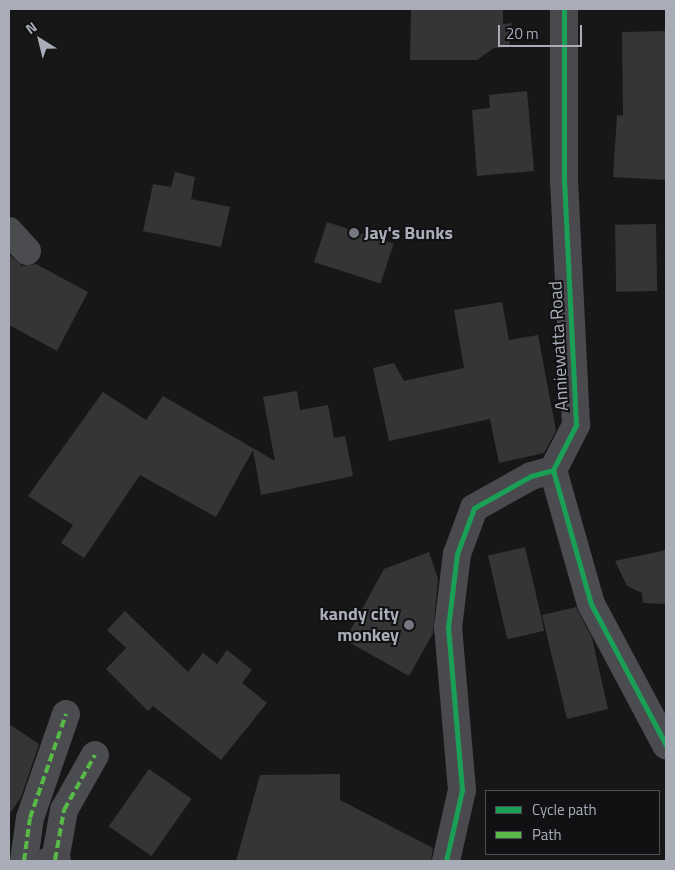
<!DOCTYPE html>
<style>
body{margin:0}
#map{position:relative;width:675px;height:870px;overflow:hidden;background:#171717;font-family:"Titillium Web",sans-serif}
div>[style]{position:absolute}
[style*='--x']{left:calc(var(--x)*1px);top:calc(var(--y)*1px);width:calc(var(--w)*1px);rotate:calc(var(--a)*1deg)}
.building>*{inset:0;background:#353536;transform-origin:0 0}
.street>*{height:28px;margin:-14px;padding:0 14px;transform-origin:14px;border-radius:14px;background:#4b4c50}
.secondary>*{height:28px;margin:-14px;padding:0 14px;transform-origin:14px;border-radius:14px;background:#4a4a4e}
.quiet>*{height:4px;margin-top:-2px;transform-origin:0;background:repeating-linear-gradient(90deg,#58b947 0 8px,transparent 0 12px)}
.cycleway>*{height:5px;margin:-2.5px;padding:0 2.5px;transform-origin:2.5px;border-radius:2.5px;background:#1a9f57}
.dots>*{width:14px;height:14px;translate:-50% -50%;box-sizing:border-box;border:2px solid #111113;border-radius:50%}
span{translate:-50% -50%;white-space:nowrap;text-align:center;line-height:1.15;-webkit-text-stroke:4px #111113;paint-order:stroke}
.poi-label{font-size:18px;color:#a8adb8;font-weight:700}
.left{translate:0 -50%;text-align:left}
.right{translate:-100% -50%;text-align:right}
.street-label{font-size:18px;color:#a8adb8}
.frame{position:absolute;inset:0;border:10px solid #a8adb8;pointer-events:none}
.legend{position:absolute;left:485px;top:790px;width:175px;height:65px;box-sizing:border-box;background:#111113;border:1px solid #4d4f55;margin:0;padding:6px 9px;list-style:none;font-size:15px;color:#a8adb8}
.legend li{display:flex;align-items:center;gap:10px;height:25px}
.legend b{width:25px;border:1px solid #4d4f55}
.north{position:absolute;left:15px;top:15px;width:50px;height:50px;-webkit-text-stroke:4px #111113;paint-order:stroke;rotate:324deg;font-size:14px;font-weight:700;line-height:20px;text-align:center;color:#a8adb8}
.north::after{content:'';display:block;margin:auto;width:18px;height:22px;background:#a8adb8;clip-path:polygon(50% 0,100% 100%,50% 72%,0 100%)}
.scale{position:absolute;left:498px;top:25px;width:84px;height:22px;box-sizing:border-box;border:2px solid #a8adb8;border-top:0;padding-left:6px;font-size:15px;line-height:18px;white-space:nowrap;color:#a8adb8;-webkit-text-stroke:4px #111113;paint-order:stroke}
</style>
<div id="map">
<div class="building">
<div style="clip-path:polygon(411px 9px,503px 9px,503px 24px,512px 23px,509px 47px,494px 48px,477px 60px,410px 60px)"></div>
<div style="clip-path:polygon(666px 31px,666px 180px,613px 177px,617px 115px,623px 116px,622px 32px)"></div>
<div style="clip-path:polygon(527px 91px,534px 171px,477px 176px,472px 110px,490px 108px,489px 95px)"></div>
<div style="clip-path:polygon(175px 172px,195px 177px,191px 199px,230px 207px,221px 247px,143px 231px,153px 184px,171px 187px)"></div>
<div style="left:327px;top:222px;width:70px;height:42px;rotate:18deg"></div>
<div style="left:656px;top:224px;width:67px;height:41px;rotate:89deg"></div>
<div style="clip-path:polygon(9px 254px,22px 266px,36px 264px,88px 292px,57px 351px,9px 325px)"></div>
<div style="clip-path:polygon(502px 302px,509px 340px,538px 335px,556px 431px,544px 453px,499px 463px,490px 419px,389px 441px,373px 368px,394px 363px,404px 381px,464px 368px,454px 310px)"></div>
<div style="clip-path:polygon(297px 391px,300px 410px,328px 405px,334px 438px,345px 436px,353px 476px,261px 495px,253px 450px,216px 517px,140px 475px,84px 558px,61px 543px,73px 525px,28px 496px,103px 392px,146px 420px,163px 396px,275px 461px,263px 397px)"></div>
<div style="left:525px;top:547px;width:86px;height:38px;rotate:77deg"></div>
<div style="clip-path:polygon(666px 550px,666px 604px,643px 603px,642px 593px,627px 586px,615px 561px)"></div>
<div style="clip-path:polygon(429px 552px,438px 579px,433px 633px,409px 676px,345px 640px,384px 569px)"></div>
<div style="clip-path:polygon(576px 607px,592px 638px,608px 709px,567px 719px,542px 615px)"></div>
<div style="clip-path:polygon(125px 611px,188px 672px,203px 653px,217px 664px,227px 650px,252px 670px,242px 683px,267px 703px,221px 760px,153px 706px,148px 711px,106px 669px,126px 648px,107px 630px)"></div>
<div style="clip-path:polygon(9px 724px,39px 744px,21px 797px,9px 815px)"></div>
<div style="left:149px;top:769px;width:52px;height:70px;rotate:35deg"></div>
<div style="clip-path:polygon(340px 774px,340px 800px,433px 848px,431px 861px,236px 861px,260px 775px)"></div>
</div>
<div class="street">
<div style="--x:9;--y:231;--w:27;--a:48"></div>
<div style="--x:553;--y:470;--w:139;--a:74.2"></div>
<div style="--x:591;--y:604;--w:160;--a:62"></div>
<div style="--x:55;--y:860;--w:51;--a:-79.8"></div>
<div style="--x:64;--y:810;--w:63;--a:-60.6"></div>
<div style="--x:24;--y:861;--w:43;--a:-82.1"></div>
<div style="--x:30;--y:818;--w:110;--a:-70.9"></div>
</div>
<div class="secondary">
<div style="--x:49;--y:861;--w:8;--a:0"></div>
<div style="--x:446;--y:861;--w:73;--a:-77.3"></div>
<div style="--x:462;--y:790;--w:163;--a:-94.9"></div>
<div style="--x:448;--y:628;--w:75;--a:-83.1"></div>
<div style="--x:457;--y:554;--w:49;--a:-69.7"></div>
<div style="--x:474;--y:508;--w:65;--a:-29.3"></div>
<div style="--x:531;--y:476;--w:23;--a:-15"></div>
<div style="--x:553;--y:470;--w:51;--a:-62.9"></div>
<div style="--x:576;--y:425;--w:248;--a:-92.8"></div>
<div style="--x:564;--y:177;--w:168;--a:-90"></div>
</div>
<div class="quiet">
<div style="--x:55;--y:860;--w:51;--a:-79.8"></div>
<div style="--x:64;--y:810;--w:63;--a:-60.6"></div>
<div style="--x:24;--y:861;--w:43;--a:-82.1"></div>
<div style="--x:30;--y:818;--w:110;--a:-70.9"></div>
</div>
<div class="cycleway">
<div style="--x:553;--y:470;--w:139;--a:74.2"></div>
<div style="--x:591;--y:604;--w:160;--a:62"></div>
<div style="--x:446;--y:861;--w:73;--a:-77.3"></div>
<div style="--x:462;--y:790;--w:163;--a:-94.9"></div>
<div style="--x:448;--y:628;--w:75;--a:-83.1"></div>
<div style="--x:457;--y:554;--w:49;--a:-69.7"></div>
<div style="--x:474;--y:508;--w:65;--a:-29.3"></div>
<div style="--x:531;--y:476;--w:23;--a:-15"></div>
<div style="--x:553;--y:470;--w:51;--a:-62.9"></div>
<div style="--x:576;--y:425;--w:248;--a:-92.8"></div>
<div style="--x:564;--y:177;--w:168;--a:-90"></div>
</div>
<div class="dots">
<div style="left:354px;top:233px;background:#757880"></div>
<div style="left:409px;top:625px;background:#757880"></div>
</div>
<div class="poi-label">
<span class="left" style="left:364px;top:233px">Jay's Bunks</span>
<span class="right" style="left:399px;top:625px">kandy city<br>monkey</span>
</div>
<div class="street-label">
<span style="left:559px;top:346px;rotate:-93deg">Anniewatta Road</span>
</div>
<div class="frame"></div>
<ul class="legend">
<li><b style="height:6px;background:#1a9f57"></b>Cycle path</li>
<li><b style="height:6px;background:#58b947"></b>Path</li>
</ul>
<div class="north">N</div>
<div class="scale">20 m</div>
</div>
